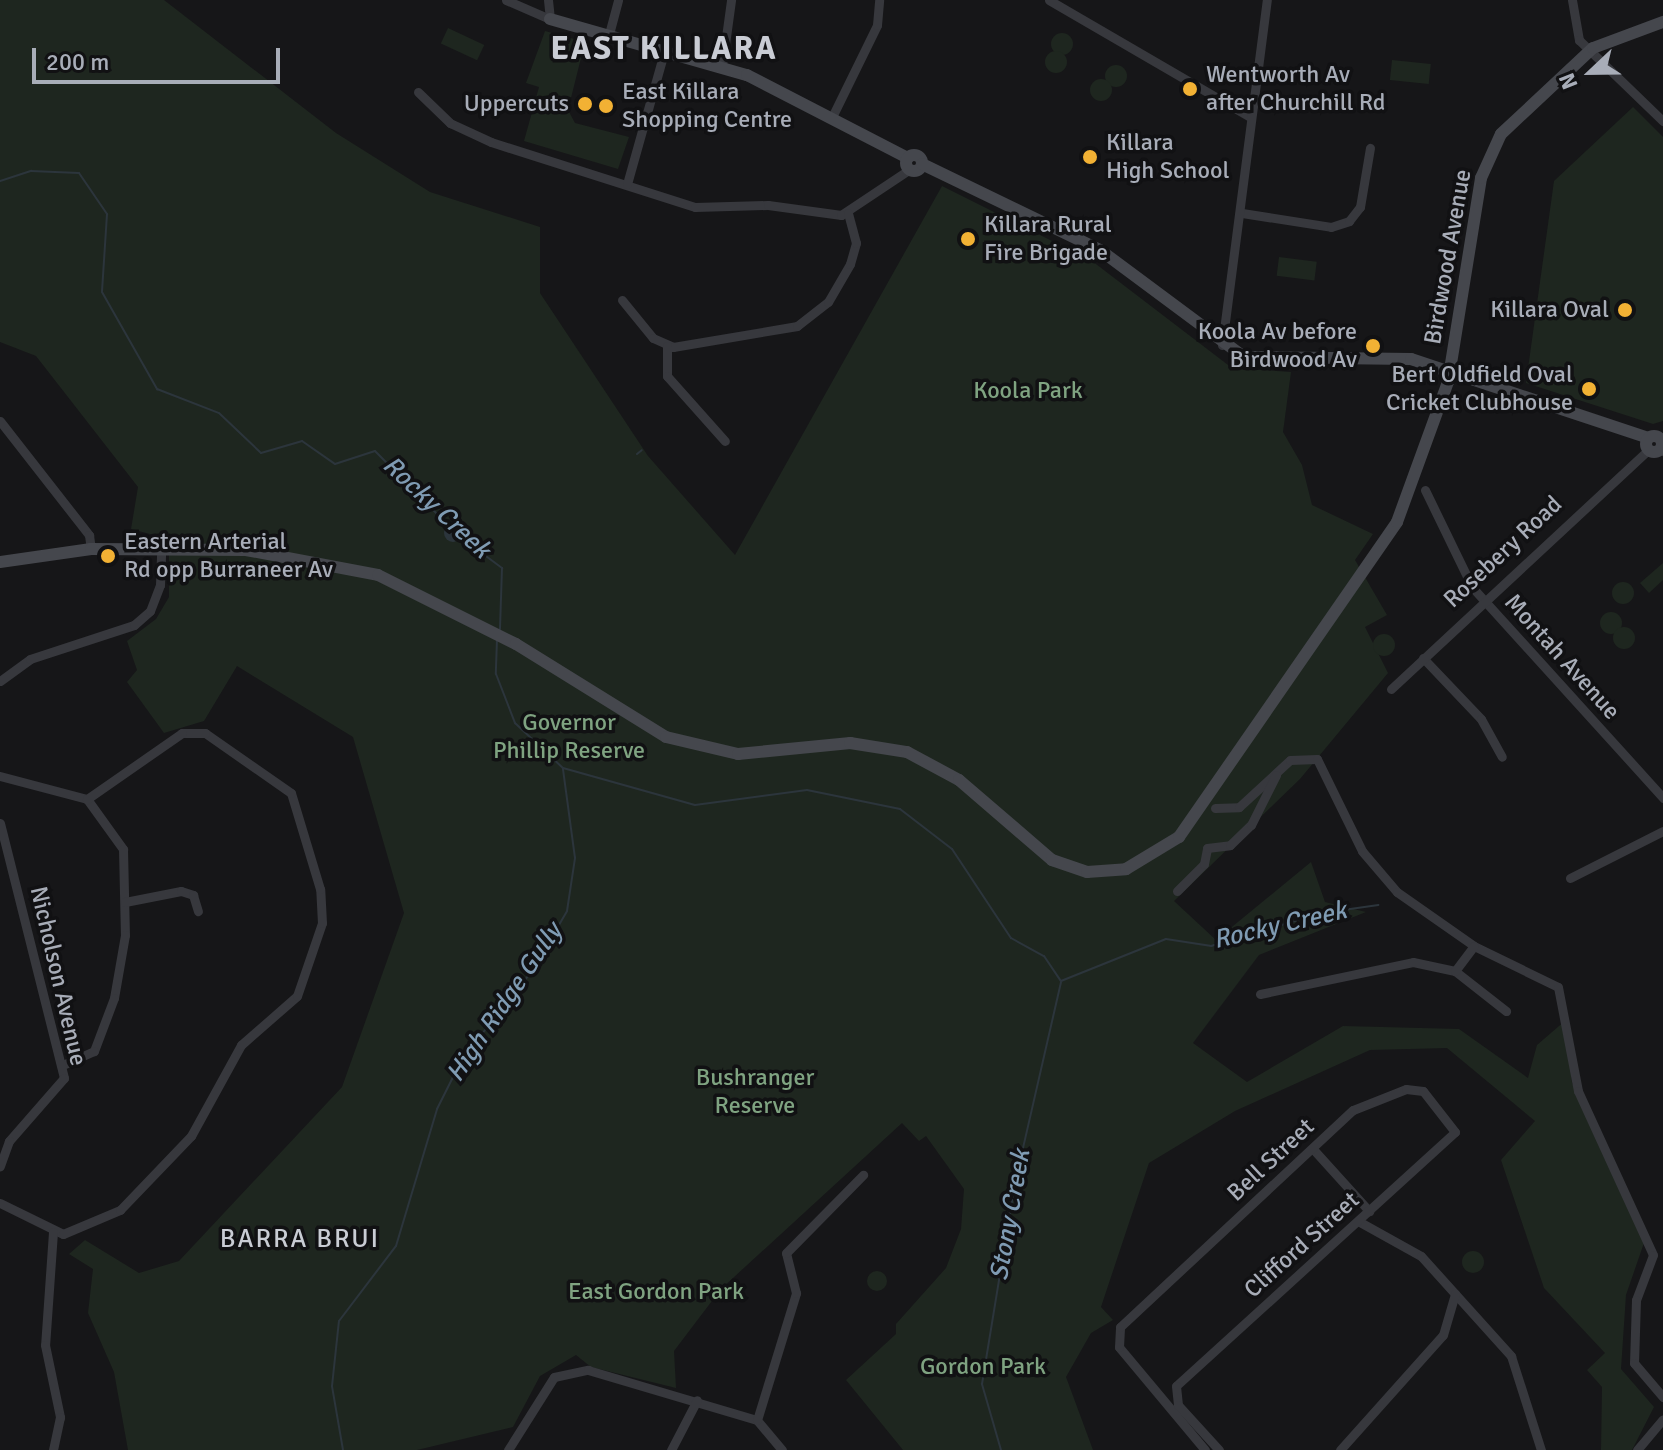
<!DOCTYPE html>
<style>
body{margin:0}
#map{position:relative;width:1663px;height:1450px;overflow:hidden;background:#161618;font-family:Signika,sans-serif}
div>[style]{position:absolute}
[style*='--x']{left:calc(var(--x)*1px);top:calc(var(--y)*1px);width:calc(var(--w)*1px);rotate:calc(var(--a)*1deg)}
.green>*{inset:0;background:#1e261f;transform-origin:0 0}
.round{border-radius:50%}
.water>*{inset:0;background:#2c353c}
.stream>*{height:2px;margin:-1px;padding:0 1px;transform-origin:1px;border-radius:1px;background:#2c353c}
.street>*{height:9px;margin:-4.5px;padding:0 4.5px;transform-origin:4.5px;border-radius:4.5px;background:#37383d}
.secondary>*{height:12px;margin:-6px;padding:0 6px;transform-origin:6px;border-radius:6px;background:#45474d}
.secondary>.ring{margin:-6px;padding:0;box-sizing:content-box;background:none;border:12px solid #45474d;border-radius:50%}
.dots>*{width:22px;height:22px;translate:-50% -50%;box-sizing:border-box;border:4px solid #111113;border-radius:50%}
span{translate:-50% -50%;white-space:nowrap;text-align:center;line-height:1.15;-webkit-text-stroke:7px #111113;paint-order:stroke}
.poi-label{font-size:24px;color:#a8adb8}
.left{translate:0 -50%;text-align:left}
.right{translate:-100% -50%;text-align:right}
.street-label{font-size:24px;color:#a8adb8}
.park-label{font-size:24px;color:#7fa381}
.water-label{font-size:26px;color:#7f9bb3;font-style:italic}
.neighbourhood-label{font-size:26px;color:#c9ccd4;letter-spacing:2px}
.district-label{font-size:32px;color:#c9ccd4;font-weight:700;letter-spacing:2px}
.north{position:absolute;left:1551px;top:32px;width:80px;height:80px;-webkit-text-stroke:6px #111113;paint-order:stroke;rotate:248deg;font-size:22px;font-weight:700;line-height:32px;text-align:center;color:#a8adb8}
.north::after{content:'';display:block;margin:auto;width:28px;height:36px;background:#a8adb8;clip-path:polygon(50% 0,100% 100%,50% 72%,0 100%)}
.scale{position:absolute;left:32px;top:48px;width:248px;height:36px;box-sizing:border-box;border:4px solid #a8adb8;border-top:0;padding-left:10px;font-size:24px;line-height:28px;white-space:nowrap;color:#a8adb8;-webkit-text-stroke:6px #111113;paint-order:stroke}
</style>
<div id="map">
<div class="green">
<div style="clip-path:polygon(0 0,164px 0,336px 133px,430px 192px,540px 227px,540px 293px,648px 456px,735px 555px,942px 186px,1092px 261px,1232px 368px,1291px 372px,1283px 432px,1302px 465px,1312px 505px,1373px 534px,1355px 560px,1387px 615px,1365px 627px,1388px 673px,1300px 779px,1174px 901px,1216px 940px,1311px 862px,1325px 902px,1366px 912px,1259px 955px,1193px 1043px,1247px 1082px,1343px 1026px,1459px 1029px,1528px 1078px,1537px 1045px,1566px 1020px,1572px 1083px,1646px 1237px,1626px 1295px,1621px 1369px,1654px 1407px,1632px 1450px,1601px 1450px,1602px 1387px,1587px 1370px,1605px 1353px,1544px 1288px,1501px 1160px,1535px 1121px,1447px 1048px,1370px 1050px,1235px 1111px,1149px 1163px,1101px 1307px,1113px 1320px,1091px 1333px,1066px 1377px,1093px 1450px,903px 1450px,846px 1380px,896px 1334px,896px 1324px,946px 1268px,961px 1229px,964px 1189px,926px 1136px,919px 1141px,902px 1123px,721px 1289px,674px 1351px,676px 1388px,591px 1367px,576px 1355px,540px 1376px,513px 1427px,417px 1450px,128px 1450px,114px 1372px,88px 1313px,93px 1269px,69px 1254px,85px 1240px,139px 1273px,179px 1261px,342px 1087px,404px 913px,353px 737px,237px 666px,204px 721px,164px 733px,127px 682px,137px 670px,127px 641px,156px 619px,169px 597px,169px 539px,131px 529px,138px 487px,36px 356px,0 342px)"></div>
<div style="left:448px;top:28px;width:40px;height:17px;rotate:25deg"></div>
<div style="clip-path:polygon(545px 31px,585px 42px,568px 110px,575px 123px,629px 137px,618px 169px,524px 141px,539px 87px,526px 83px)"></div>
<div class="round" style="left:1051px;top:33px;width:22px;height:22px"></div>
<div class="round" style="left:1045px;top:51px;width:22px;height:22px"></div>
<div style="left:1392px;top:60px;width:39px;height:20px;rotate:6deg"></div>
<div class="round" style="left:1105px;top:65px;width:22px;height:22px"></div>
<div class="round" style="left:1090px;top:79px;width:22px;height:22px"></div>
<div style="clip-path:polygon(1633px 107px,1663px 137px,1663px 421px,1653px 424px,1526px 383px,1554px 181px)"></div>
<div style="left:1279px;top:257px;width:38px;height:19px;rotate:7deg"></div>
<div style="clip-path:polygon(1663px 563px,1663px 580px,1649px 593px,1640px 583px)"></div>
<div class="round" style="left:1612px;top:582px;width:22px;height:22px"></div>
<div class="round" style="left:1600px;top:612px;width:22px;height:22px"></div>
<div class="round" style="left:1613px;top:627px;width:22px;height:22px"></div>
<div class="round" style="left:1373px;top:634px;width:22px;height:22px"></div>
<div class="round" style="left:1462px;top:1251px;width:22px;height:22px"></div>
<div class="round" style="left:867px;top:1271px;width:20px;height:20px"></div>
</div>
<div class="water">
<div class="round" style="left:444px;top:524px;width:18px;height:18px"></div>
</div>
<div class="stream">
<div style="--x:0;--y:181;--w:33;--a:-18"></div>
<div style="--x:31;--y:171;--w:48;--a:2.4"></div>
<div style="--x:79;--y:173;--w:50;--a:55.7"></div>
<div style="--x:107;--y:214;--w:78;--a:93.7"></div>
<div style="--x:102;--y:292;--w:112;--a:60.4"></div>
<div style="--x:157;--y:389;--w:66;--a:21.2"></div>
<div style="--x:219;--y:413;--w:58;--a:43.6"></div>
<div style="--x:261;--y:453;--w:43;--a:-16.3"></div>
<div style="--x:302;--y:441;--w:40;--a:34.9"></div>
<div style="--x:335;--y:464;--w:42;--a:-18"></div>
<div style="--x:375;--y:451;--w:107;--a:45.4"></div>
<div style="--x:637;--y:454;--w:6;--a:-39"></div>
<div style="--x:463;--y:539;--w:49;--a:36.6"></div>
<div style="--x:502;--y:568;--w:61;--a:91.9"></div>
<div style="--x:497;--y:639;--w:35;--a:92"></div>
<div style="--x:496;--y:674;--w:53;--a:68.8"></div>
<div style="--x:515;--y:723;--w:66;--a:43.2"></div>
<div style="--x:563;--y:768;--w:137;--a:15.7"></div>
<div style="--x:695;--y:805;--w:113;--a:-7.6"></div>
<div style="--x:807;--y:790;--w:95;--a:11.5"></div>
<div style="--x:900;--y:809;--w:66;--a:37.6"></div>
<div style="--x:952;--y:849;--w:107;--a:56.5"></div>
<div style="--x:1011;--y:938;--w:38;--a:29"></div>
<div style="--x:1044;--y:956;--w:30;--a:56"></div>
<div style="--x:1061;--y:981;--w:113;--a:-21.8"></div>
<div style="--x:1166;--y:939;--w:46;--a:8.8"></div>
<div style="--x:1211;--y:946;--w:116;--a:-16.6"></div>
<div style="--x:1322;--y:913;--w:57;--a:-8.1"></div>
<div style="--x:343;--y:1450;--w:65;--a:-99.8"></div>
<div style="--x:332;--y:1386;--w:65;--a:-83.9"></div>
<div style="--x:339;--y:1321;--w:94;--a:-52.8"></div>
<div style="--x:396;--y:1246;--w:143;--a:-73.3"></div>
<div style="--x:437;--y:1109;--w:56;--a:-63.4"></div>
<div style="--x:462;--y:1059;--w:112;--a:-51.5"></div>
<div style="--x:532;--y:971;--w:69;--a:-59.7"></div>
<div style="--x:567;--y:911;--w:54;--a:-81.4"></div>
<div style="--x:575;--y:858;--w:90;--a:-97.7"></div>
<div style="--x:1001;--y:1450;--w:69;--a:-106.1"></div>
<div style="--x:982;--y:1384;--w:204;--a:-80.7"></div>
<div style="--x:1015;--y:1183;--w:206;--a:-77.1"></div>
</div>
<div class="street">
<div style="--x:506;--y:0;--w:48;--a:23.4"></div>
<div style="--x:550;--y:19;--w:19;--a:-96"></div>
<div style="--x:1049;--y:0;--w:233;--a:30.2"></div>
<div style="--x:1572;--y:0;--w:41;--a:80.1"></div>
<div style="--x:1579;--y:40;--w:117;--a:44"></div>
<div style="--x:609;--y:34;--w:35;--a:-75"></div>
<div style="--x:722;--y:66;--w:67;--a:-82.2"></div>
<div style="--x:418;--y:92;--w:45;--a:44.1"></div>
<div style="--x:450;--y:123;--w:45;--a:24.9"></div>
<div style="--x:491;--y:142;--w:214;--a:17.7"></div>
<div style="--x:695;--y:207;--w:73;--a:-1.6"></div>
<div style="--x:768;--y:205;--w:74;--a:7.8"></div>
<div style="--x:841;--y:215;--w:83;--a:-33.7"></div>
<div style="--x:832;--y:117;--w:102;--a:-63.9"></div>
<div style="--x:877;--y:25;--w:25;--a:-85"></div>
<div style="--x:627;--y:184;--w:140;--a:-74.3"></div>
<div style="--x:1242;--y:213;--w:90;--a:8.9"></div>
<div style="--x:1331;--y:227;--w:19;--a:-18"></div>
<div style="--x:1349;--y:221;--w:18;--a:-52"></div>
<div style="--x:1360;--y:207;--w:60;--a:-80.4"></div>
<div style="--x:622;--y:300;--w:49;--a:50.8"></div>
<div style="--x:653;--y:338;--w:22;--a:24"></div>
<div style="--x:673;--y:347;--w:126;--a:-9.6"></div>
<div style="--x:797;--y:326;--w:39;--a:-38"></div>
<div style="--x:828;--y:302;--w:44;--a:-59.9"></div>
<div style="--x:850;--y:264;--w:22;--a:-74"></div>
<div style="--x:856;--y:243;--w:31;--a:-105"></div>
<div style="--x:1222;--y:345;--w:348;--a:-82.6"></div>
<div style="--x:667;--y:346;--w:30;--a:90"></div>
<div style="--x:667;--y:376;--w:87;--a:48.3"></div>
<div style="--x:0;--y:421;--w:145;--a:52"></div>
<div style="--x:89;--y:535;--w:14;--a:82"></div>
<div style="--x:1660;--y:449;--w:4;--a:34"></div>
<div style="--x:1425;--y:490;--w:108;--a:64.1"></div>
<div style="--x:1472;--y:587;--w:285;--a:47.8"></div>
<div style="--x:1423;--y:658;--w:84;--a:46.4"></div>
<div style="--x:1481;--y:719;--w:43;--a:61.1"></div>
<div style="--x:0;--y:681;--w:37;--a:-36"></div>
<div style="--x:30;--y:659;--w:109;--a:-18.1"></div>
<div style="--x:134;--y:625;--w:21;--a:-41"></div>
<div style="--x:150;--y:611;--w:28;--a:-69"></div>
<div style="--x:160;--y:585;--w:38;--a:-88"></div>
<div style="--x:1391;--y:689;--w:351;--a:-42.9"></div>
<div style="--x:0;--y:776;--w:90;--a:14.8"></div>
<div style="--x:87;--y:799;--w:62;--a:54.2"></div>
<div style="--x:123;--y:849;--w:86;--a:88.7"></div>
<div style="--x:125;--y:935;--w:64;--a:99.9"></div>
<div style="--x:114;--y:998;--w:57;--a:110.7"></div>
<div style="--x:94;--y:1051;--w:34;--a:156"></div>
<div style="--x:1215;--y:808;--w:24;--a:-2"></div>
<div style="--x:1239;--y:807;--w:69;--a:-42.7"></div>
<div style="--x:1290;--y:760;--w:27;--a:-2"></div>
<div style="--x:1317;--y:759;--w:102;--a:63.9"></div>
<div style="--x:1362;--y:851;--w:54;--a:49.5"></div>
<div style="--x:1397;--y:892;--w:94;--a:35"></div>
<div style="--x:1474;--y:946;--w:93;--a:26"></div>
<div style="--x:1558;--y:987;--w:106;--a:79.1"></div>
<div style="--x:1578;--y:1091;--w:180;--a:65.4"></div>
<div style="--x:1653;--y:1255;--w:48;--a:110.7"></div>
<div style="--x:1636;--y:1300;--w:63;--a:91.8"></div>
<div style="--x:1634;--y:1363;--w:45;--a:49.5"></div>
<div style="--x:0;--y:823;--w:263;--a:75.9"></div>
<div style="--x:64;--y:1078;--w:84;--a:131.1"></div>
<div style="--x:9;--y:1141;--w:27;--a:110"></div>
<div style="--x:1570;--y:878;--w:104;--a:-26.8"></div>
<div style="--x:1177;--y:891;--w:38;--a:-45"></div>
<div style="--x:1204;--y:864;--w:16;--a:-79"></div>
<div style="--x:1207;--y:848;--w:23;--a:-7"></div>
<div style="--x:1230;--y:845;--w:29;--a:-44"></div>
<div style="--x:1251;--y:825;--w:56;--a:-63.4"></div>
<div style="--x:125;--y:902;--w:57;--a:-11.1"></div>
<div style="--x:181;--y:891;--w:13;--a:18"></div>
<div style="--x:193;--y:895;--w:17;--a:73"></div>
<div style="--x:1455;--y:971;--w:65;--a:38.1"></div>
<div style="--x:1260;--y:994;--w:156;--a:-11.8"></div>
<div style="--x:1413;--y:962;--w:43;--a:12.1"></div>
<div style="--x:1455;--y:971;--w:31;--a:-53"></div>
<div style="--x:1313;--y:1149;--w:84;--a:47.9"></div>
<div style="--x:0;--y:1203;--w:70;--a:26.2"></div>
<div style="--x:63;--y:1234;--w:62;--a:-22.8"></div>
<div style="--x:120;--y:1210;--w:103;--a:-46.2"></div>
<div style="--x:191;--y:1136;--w:104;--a:-61.2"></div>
<div style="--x:241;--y:1045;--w:74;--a:-41.2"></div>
<div style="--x:297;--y:996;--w:77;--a:-71.1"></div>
<div style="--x:322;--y:923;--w:34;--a:-93"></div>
<div style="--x:320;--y:889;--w:100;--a:-106.8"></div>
<div style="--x:291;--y:793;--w:105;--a:-145.1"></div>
<div style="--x:205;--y:733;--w:23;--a:180"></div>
<div style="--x:182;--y:733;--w:116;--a:145.2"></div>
<div style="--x:1358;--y:1221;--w:72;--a:29.1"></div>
<div style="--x:1421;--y:1256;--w:135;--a:48"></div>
<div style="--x:1511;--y:1356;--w:99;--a:72.3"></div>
<div style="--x:53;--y:1232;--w:113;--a:94"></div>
<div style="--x:45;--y:1345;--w:74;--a:78.2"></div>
<div style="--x:60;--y:1417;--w:34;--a:102"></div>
<div style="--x:508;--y:1450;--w:86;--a:-57.8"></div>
<div style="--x:554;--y:1377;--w:35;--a:-12"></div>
<div style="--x:588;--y:1370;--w:176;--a:16.5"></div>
<div style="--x:671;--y:1450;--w:56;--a:-62.5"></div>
<div style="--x:782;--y:1450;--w:39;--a:-130"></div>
<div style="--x:757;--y:1420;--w:133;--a:-72.9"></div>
<div style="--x:796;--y:1293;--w:41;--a:-104"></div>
<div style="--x:786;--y:1253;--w:110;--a:-45.4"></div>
<div style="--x:1205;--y:1450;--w:134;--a:-129.9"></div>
<div style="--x:1119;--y:1347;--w:20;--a:-87"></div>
<div style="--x:1120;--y:1327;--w:318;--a:-43"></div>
<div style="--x:1353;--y:1110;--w:57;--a:-21.6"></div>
<div style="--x:1406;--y:1089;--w:17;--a:7"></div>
<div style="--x:1423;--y:1091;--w:52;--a:52"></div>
<div style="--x:1455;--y:1132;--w:377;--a:137.7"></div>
<div style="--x:1176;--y:1386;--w:19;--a:84"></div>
<div style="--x:1178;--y:1405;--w:61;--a:47.7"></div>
<div style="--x:1340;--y:1450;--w:154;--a:-48.2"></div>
<div style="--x:1443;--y:1335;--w:43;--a:-73.7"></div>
<div style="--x:1637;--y:1450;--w:40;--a:-50"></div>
</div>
<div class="secondary">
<div style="--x:550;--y:19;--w:205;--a:15.9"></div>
<div style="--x:747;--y:75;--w:181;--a:27.3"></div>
<div class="ring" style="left:906px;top:155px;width:4px;height:4px"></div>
<div style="--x:922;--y:164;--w:198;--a:25.8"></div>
<div style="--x:1100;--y:250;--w:179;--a:36.6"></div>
<div style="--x:1244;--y:357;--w:167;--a:0.7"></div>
<div style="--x:1411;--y:359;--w:250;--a:18.4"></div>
<div class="ring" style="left:1646px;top:436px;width:4px;height:4px"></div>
<div style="--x:0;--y:562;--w:92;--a:-8.1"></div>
<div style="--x:91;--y:549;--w:155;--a:0.4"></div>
<div style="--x:246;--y:550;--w:134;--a:10.7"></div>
<div style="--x:378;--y:575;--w:154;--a:26.6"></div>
<div style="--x:516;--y:644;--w:176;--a:31.8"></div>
<div style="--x:666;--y:737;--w:74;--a:13.3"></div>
<div style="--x:738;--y:754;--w:113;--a:-5.6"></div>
<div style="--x:850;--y:743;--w:58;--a:9"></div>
<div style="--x:907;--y:752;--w:59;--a:28.3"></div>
<div style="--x:959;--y:780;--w:123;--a:40.7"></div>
<div style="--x:1052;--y:860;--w:37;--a:19"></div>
<div style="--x:1087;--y:872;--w:39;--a:-4"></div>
<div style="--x:1126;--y:869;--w:62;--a:-31.1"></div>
<div style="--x:1179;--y:837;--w:383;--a:-55.3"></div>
<div style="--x:1397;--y:522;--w:149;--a:-70"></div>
<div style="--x:1448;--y:382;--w:207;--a:-80.8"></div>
<div style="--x:1481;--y:178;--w:48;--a:-65.6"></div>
<div style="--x:1501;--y:134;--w:126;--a:-43.1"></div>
<div style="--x:1593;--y:48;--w:75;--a:-20.4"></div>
</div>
<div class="dots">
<div style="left:1190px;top:89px;background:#f2b134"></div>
<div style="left:585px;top:104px;background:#f2b134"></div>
<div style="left:606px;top:106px;background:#f2b134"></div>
<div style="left:1090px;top:157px;background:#f2b134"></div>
<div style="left:968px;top:239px;background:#f2b134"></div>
<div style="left:1625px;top:310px;background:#f2b134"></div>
<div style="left:1373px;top:346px;background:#f2b134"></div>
<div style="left:1589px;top:389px;background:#f2b134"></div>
<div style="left:108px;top:556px;background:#f2b134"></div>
</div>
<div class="poi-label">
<span class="left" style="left:1206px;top:89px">Wentworth Av<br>after Churchill Rd</span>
<span class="left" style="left:622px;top:106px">East Killara<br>Shopping Centre</span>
<span class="right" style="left:569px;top:104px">Uppercuts</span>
<span class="left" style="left:1106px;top:157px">Killara<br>High School</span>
<span class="left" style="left:984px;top:239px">Killara Rural<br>Fire Brigade</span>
<span class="right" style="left:1609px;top:310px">Killara Oval</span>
<span class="right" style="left:1357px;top:346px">Koola Av before<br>Birdwood Av</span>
<span class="right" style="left:1573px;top:389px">Bert Oldfield Oval<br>Cricket Clubhouse</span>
<span class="left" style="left:124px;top:556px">Eastern Arterial<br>Rd opp Burraneer Av</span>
</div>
<div class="street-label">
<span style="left:1448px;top:257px;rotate:-80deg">Birdwood Avenue</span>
<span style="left:1503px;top:552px;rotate:-43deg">Rosebery Road</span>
<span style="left:1562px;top:657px;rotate:48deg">Montah Avenue</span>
<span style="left:58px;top:976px;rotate:77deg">Nicholson Avenue</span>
<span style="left:1271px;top:1160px;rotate:-43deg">Bell Street</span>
<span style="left:1302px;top:1245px;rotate:-42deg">Clifford Street</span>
</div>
<div class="park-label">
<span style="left:1028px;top:391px">Koola Park</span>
<span style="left:569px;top:737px">Governor<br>Phillip Reserve</span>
<span style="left:755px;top:1092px">Bushranger<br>Reserve</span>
<span style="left:656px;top:1292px">East Gordon Park</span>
<span style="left:983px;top:1367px">Gordon Park</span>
</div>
<div class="water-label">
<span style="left:436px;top:508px;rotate:43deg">Rocky Creek</span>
<span style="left:1280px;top:926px;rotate:-13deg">Rocky Creek</span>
<span style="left:505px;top:1003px;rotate:-56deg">High Ridge Gully</span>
<span style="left:1011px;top:1215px;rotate:-80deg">Stony Creek</span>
</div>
<div class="neighbourhood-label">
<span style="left:300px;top:1240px">BARRA BRUI</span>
</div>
<div class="district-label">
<span style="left:664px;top:49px">EAST KILLARA</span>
</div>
<div class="north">N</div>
<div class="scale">200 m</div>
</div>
